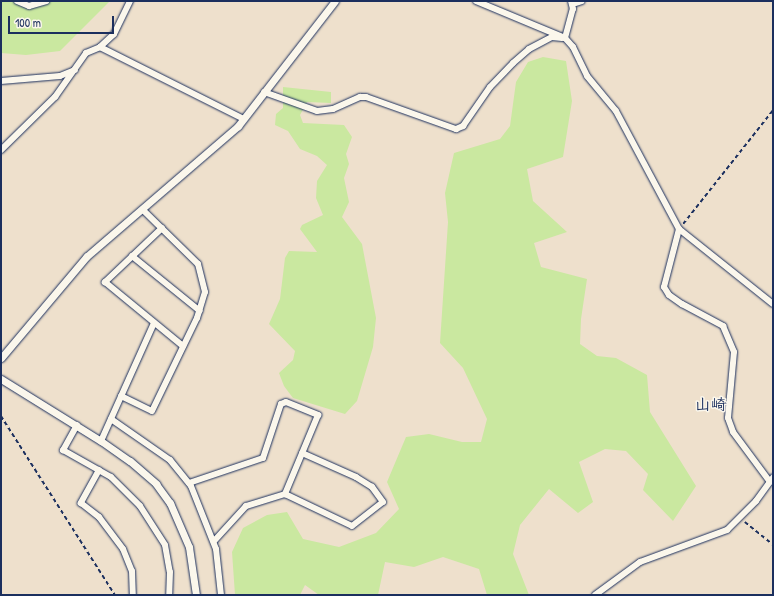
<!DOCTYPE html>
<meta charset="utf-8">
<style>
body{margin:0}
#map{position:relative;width:774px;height:596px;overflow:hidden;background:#eee0cc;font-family:"Patrick Hand","Klee One",sans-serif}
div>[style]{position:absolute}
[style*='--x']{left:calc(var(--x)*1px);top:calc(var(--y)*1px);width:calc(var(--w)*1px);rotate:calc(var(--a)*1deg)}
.green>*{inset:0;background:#cae8a0}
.path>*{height:1.5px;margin-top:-0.75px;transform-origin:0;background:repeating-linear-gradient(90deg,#1b2f5e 0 4px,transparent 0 7px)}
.roads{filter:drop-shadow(0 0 1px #1b2f5e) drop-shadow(0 0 1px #1b2f5e)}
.minor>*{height:6px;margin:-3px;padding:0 3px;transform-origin:3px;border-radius:3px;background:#fbf7ec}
.tertiary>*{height:7px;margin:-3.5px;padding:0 3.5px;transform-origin:3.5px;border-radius:3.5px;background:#fbf7ec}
span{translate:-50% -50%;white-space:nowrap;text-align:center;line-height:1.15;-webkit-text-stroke:3px #fbf7ec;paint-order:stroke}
.quarter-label{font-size:16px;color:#1b2f5e;font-weight:700}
.frame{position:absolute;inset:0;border:2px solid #1b2f5e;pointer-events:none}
.scale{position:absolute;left:8px;top:16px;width:106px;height:18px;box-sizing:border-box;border:2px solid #1b2f5e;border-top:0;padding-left:5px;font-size:12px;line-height:14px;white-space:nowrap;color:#1b2f5e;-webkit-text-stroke:3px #fbf7ec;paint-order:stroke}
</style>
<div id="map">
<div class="green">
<div style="clip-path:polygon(1px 1px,110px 1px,60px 51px,26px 55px,1px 53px)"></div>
<div style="clip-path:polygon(543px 57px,566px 61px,572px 101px,563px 157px,527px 169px,533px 201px,567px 232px,534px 243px,541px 267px,587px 279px,581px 319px,580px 344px,597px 356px,616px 358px,647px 375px,650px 412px,696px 486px,673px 521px,643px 490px,648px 474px,626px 451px,605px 449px,579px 462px,593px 502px,578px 513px,549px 489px,520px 525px,513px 554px,529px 595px,487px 595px,479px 569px,443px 557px,414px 567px,385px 562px,378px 595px,319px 595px,305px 585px,300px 595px,235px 595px,232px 552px,243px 528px,267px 515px,287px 512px,303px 539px,339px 547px,376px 533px,399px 509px,387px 482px,406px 437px,429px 434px,462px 442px,481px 442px,487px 419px,463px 368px,440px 343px,448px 222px,445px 193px,454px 153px,500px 139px,510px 126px,516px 82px,528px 62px)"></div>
<div style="clip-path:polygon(283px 87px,331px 92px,331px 103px,307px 102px,300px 115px,303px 123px,344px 125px,352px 137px,346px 154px,349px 164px,344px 178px,349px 202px,342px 217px,362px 244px,376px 318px,373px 347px,357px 401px,345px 414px,293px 398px,284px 386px,279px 373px,293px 360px,295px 351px,269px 324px,280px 299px,285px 258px,289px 251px,317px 252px,300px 229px,302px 225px,323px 215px,316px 198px,317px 181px,327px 165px,317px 156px,300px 149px,288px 131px,275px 125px,276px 114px,283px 108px)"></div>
</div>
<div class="path">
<div style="--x:683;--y:224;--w:145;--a:-51.7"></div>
<div style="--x:1;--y:416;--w:212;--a:57.5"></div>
<div style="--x:745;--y:522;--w:36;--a:39"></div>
</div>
<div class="roads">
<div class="minor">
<div style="--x:17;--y:1;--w:13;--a:23"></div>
<div style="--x:29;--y:6;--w:18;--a:-16"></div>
<div style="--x:476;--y:1;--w:96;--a:22.6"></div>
<div style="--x:565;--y:38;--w:12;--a:48"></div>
<div style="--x:573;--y:47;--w:32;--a:64"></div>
<div style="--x:587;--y:76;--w:45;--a:50.4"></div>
<div style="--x:616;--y:111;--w:134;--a:61.9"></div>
<div style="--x:679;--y:229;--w:120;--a:38.6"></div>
<div style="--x:573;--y:4;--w:9;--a:-18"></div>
<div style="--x:565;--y:38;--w:30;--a:-75"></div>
<div style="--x:573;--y:9;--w:8;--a:-104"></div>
<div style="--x:100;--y:47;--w:161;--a:26.6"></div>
<div style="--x:1;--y:81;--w:59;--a:-4.8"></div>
<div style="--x:60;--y:76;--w:16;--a:-22"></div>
<div style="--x:264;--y:92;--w:56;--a:19.7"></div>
<div style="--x:317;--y:111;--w:16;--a:-7"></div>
<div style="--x:333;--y:109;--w:30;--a:-24"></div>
<div style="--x:360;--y:97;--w:6;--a:0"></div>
<div style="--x:366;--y:97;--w:96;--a:19.6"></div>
<div style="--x:456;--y:129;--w:8;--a:-23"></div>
<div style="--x:463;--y:126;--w:47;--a:-55.3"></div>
<div style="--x:490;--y:87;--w:33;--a:-46"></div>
<div style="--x:513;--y:63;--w:21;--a:-41"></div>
<div style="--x:529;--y:49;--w:26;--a:-28"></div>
<div style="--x:552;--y:37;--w:10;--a:6"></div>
<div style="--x:1;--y:150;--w:76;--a:-44.5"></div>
<div style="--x:55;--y:97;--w:54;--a:-54.8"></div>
<div style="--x:86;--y:53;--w:15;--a:-23"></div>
<div style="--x:100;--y:47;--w:19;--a:-43"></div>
<div style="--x:114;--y:34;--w:37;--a:-64"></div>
<div style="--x:162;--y:228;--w:79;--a:136.5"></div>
<div style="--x:105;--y:282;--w:101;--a:39.4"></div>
<div style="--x:679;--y:229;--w:60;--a:104.5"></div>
<div style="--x:664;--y:287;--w:9;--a:58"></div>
<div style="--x:669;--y:295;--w:16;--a:35"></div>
<div style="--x:682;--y:304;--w:47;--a:28.2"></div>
<div style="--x:723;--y:326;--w:28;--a:67"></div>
<div style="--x:734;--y:352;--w:66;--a:95.2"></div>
<div style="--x:728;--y:418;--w:15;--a:70"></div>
<div style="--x:733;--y:432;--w:62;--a:53.5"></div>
<div style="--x:132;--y:256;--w:87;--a:39"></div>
<div style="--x:121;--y:396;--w:34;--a:26"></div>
<div style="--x:152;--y:411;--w:103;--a:-64.2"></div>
<div style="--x:197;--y:318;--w:27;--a:-73"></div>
<div style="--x:205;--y:292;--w:29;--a:-104"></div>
<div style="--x:198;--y:264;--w:78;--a:-135.5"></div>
<div style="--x:111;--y:419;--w:72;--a:34.8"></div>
<div style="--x:170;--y:460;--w:33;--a:51"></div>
<div style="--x:191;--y:486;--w:68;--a:68.4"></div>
<div style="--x:216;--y:549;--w:46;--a:83.8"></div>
<div style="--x:77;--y:425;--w:29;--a:119"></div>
<div style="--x:63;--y:450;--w:55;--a:29.4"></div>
<div style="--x:111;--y:477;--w:41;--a:45"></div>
<div style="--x:140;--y:506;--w:46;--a:57.3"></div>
<div style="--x:165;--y:545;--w:27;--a:80"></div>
<div style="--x:170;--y:572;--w:23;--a:92"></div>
<div style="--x:101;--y:441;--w:129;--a:-65.8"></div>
<div style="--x:99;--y:470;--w:38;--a:119"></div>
<div style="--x:81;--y:503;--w:23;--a:38"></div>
<div style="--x:99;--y:517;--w:40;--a:53"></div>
<div style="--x:123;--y:549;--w:24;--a:68"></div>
<div style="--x:132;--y:571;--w:24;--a:88"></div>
<div style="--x:189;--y:483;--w:78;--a:-18.7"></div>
<div style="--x:263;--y:458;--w:57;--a:-71.6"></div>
<div style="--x:281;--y:404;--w:5;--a:-22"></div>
<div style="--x:286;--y:402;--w:35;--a:22"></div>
<div style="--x:318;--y:415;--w:86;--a:112.7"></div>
<div style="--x:285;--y:494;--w:41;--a:162.9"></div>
<div style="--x:246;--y:506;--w:47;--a:132.4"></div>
<div style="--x:285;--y:494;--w:74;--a:25.5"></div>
<div style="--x:352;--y:526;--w:39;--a:-38"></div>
<div style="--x:383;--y:502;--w:19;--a:-126"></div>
<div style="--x:372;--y:487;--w:19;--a:-148"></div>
<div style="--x:356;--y:477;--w:59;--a:-156"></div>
<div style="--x:595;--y:595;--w:56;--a:-36.3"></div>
<div style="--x:640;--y:562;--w:93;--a:-20.2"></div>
<div style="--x:727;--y:530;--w:41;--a:-45"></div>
<div style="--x:756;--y:501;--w:29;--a:-54"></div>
</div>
<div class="tertiary">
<div style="--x:1;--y:358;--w:133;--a:-49.9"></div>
<div style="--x:87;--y:256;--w:199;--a:-40.7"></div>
<div style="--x:238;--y:126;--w:158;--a:-52.2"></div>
<div style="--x:1;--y:379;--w:118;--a:31.8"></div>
<div style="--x:101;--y:441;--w:35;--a:35"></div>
<div style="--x:130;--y:461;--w:35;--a:41"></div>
<div style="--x:156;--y:484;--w:24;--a:54"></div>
<div style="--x:170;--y:503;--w:48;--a:66.6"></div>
<div style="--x:189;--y:547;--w:49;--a:81.7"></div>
</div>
</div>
<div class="quarter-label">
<span style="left:711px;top:404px">山崎</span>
</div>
<div class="frame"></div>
<div class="scale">100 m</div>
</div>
